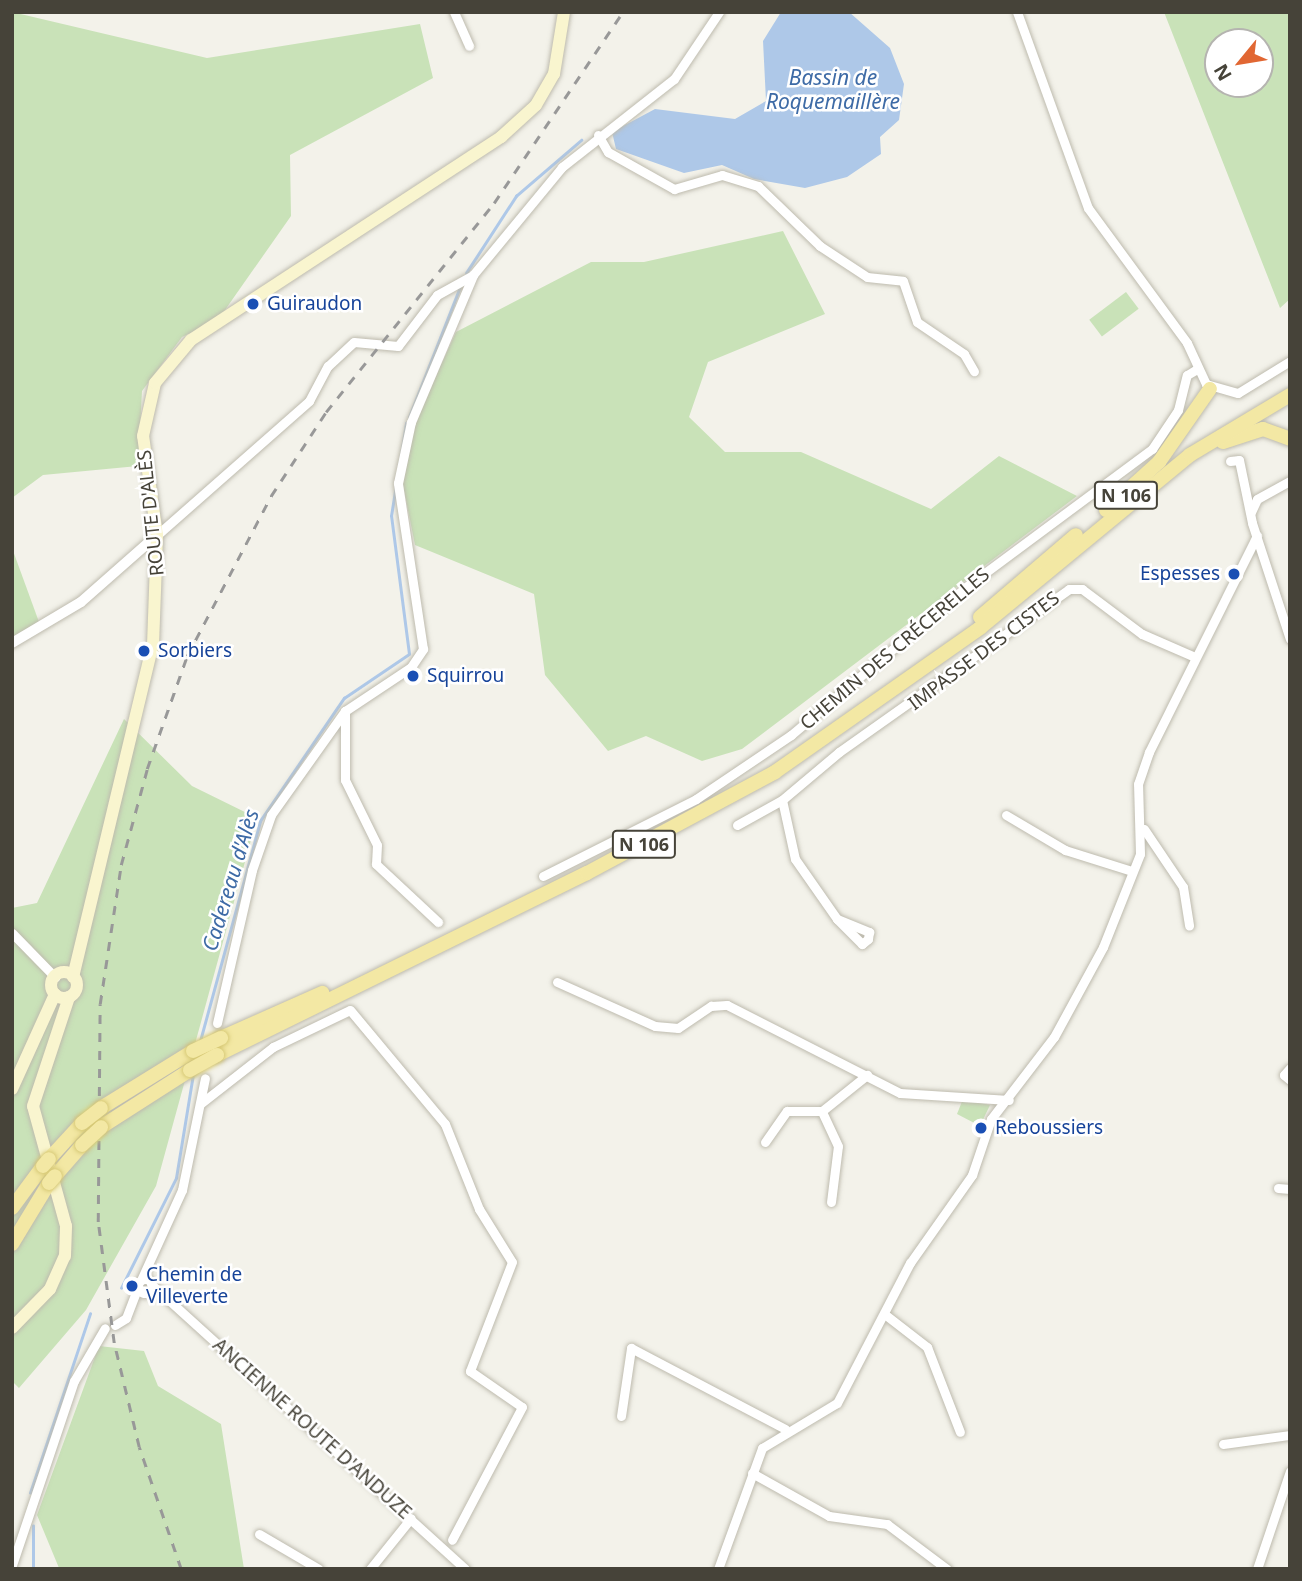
<!DOCTYPE html>
<meta charset="utf-8">
<style>
body{margin:0}
#map{position:relative;width:1302px;height:1581px;overflow:hidden;background:#f3f2ea;font-family:"Noto Sans",sans-serif}
div>[style]{position:absolute}
[style*='--x']{left:calc(var(--x)*1px);top:calc(var(--y)*1px);width:calc(var(--w)*1px);rotate:calc(var(--a)*1deg)}
.green>*{inset:0;background:#c9e2b8;transform-origin:0 0}
.water>*{inset:0;background:#aec8e8}
.stream>*{height:2.5px;margin:-1.25px;padding:0 1.25px;transform-origin:1.25px;border-radius:1.25px;background:#aec8e8}
.roads{filter:drop-shadow(0 0 2px #bebbae) drop-shadow(0 0 2px #bebbae)}
.minor>*{height:9px;margin:-4.5px;padding:0 4.5px;transform-origin:4.5px;border-radius:4.5px;background:#fff}
.minor>.ring{margin:-4.5px;padding:0;box-sizing:content-box;background:none;border:9px solid #fff;border-radius:50%}
.tertiary>*{height:10px;margin:-5px;padding:0 5px;transform-origin:5px;border-radius:5px;background:#fff}
.secondary>*{height:12px;margin:-6px;padding:0 6px;transform-origin:6px;border-radius:6px;background:#f9f5cf}
.secondary>.ring{margin:-6px;padding:0;box-sizing:content-box;background:none;border:12px solid #f9f5cf;border-radius:50%}
.primary>*{height:14px;margin:-7px;padding:0 7px;transform-origin:7px;border-radius:7px;background:#f3e8a4}
.rail>*{height:2.5px;margin-top:-1.25px;transform-origin:0;background:repeating-linear-gradient(90deg,#989898 0 9px,transparent 0 18px)}
.bridges{filter:drop-shadow(0 0 2px #d6c875) drop-shadow(0 0 2px #d6c875)}
.primary-bridge>*{height:14px;margin:-7px;padding:0 7px;transform-origin:7px;border-radius:7px;background:#f3e8a4}
.dots>*{width:19px;height:19px;translate:-50% -50%;box-sizing:border-box;border:4px solid #fff;border-radius:50%}
span{translate:-50% -50%;white-space:nowrap;text-align:center;line-height:1.15;-webkit-text-stroke:5px #fff;paint-order:stroke}
.shield-label span{padding:2px 5px;background:#fff;border:2px solid;border-radius:5px;-webkit-text-stroke-width:0}
.shield-label{font-size:18px;color:#464339;font-weight:700}
.transit-label{font-size:19px;color:#164399}
.left{translate:0 -50%;text-align:left}
.right{translate:-100% -50%;text-align:right}
.street-label{font-size:19px;color:#464339}
.water-label{font-size:21px;color:#3e6ba6;font-style:italic}
.frame{position:absolute;inset:0;border:14px solid #464339;pointer-events:none}
.north{position:absolute;left:1204px;top:28px;width:70px;height:70px;box-sizing:border-box;background:#fff;border:2px solid #b5b4b0;border-radius:50%;rotate:240deg;font-size:19px;font-weight:700;line-height:28px;text-align:center;color:#464339}
.north::after{content:'';display:block;margin:auto;width:24px;height:32px;background:#e16733;clip-path:polygon(50% 0,100% 100%,50% 72%,0 100%)}
</style>
<div id="map">
<div class="green">
<div style="clip-path:polygon(12px 12px,207px 58px,420px 24px,433px 78px,290px 155px,291px 216px,218px 320px,182px 337px,142px 391px,138px 466px,43px 475px,12px 498px)"></div>
<div style="clip-path:polygon(evenodd,1164px 12px,1290px 12px,1290px 299px,1280px 308px,1164px 12px,1260px 42px,1260px 84px,1218px 84px,1218px 42px,1260px 42px)"></div>
<div style="clip-path:polygon(783px 231px,825px 314px,708px 362px,689px 417px,725px 452px,801px 452px,931px 509px,999px 456px,1077px 496px,742px 749px,702px 761px,646px 736px,608px 751px,545px 675px,534px 594px,415px 545px,403px 485px,415px 422px,456px 332px,591px 262px,644px 262px)"></div>
<div style="left:1126px;top:292px;width:21px;height:46px;rotate:53deg"></div>
<div style="clip-path:polygon(12px 548px,39px 622px,12px 637px)"></div>
<div style="clip-path:polygon(124px 719px,192px 786px,257px 818px,156px 1186px,86px 1310px,19px 1388px,12px 1381px,12px 908px,37px 903px)"></div>
<div style="clip-path:polygon(963px 1099px,990px 1105px,980px 1126px,957px 1114px)"></div>
<div style="clip-path:polygon(99px 1346px,144px 1351px,158px 1386px,221px 1424px,244px 1569px,59px 1568px,37px 1515px)"></div>
</div>
<div class="water">
<div style="clip-path:polygon(781px 12px,849px 12px,890px 48px,904px 84px,899px 120px,880px 137px,881px 154px,847px 177px,805px 188px,754px 179px,722px 165px,684px 173px,616px 149px,612px 132px,655px 109px,735px 119px,766px 101px,763px 41px)"></div>
</div>
<div class="stream">
<div style="--x:466;--y:273;--w:92;--a:-57"></div>
<div style="--x:516;--y:196;--w:86;--a:-40.7"></div>
<div style="--x:409;--y:417;--w:140;--a:-68.6"></div>
<div style="--x:200;--y:1041;--w:228;--a:-74.7"></div>
<div style="--x:260;--y:821;--w:149;--a:-55.7"></div>
<div style="--x:344;--y:698;--w:78;--a:-34.1"></div>
<div style="--x:409;--y:654;--w:139;--a:-97.4"></div>
<div style="--x:391;--y:516;--w:94;--a:-80.8"></div>
<div style="--x:121;--y:1288;--w:123;--a:-63.4"></div>
<div style="--x:176;--y:1178;--w:105;--a:-80.7"></div>
<div style="--x:30;--y:1493;--w:189;--a:-71.5"></div>
<div style="--x:33;--y:1569;--w:43;--a:-90"></div>
</div>
<div class="roads">
<div class="minor">
<div style="--x:454;--y:12;--w:37;--a:66"></div>
<div style="--x:1017;--y:12;--w:208;--a:70.1"></div>
<div style="--x:1088;--y:208;--w:167;--a:53.7"></div>
<div style="--x:1187;--y:343;--w:45;--a:65.1"></div>
<div style="--x:1206;--y:384;--w:33;--a:16"></div>
<div style="--x:1238;--y:393;--w:61;--a:-31.6"></div>
<div style="--x:598;--y:135;--w:20;--a:60"></div>
<div style="--x:608;--y:152;--w:76;--a:29.3"></div>
<div style="--x:674;--y:189;--w:50;--a:-16.3"></div>
<div style="--x:722;--y:175;--w:38;--a:17"></div>
<div style="--x:758;--y:186;--w:86;--a:44.1"></div>
<div style="--x:820;--y:246;--w:56;--a:33.4"></div>
<div style="--x:867;--y:277;--w:36;--a:6"></div>
<div style="--x:903;--y:281;--w:43;--a:71.1"></div>
<div style="--x:917;--y:322;--w:57;--a:34.2"></div>
<div style="--x:964;--y:354;--w:20;--a:60"></div>
<div style="--x:1230;--y:461;--w:9;--a:-6"></div>
<div style="--x:1239;--y:460;--w:64;--a:78.3"></div>
<div style="--x:1252;--y:523;--w:122;--a:71.9"></div>
<div style="--x:1251;--y:512;--w:14;--a:-65"></div>
<div style="--x:1257;--y:499;--w:38;--a:-29"></div>
<div style="--x:157;--y:535;--w:203;--a:-41.4"></div>
<div style="--x:309;--y:401;--w:40;--a:-62"></div>
<div style="--x:328;--y:366;--w:35;--a:-43"></div>
<div style="--x:354;--y:342;--w:44;--a:5.2"></div>
<div style="--x:398;--y:346;--w:64;--a:-52.6"></div>
<div style="--x:437;--y:295;--w:41;--a:-29.1"></div>
<div style="--x:345;--y:711;--w:69;--a:90"></div>
<div style="--x:345;--y:780;--w:72;--a:63.8"></div>
<div style="--x:377;--y:845;--w:19;--a:93"></div>
<div style="--x:376;--y:864;--w:85;--a:43.1"></div>
<div style="--x:1006;--y:815;--w:69;--a:30.7"></div>
<div style="--x:1065;--y:850;--w:70;--a:17.4"></div>
<div style="--x:737;--y:825;--w:51;--a:-29.1"></div>
<div style="--x:1144;--y:829;--w:70;--a:56.1"></div>
<div style="--x:1183;--y:887;--w:39;--a:81"></div>
<div style="--x:543;--y:876;--w:171;--a:-26.7"></div>
<div style="--x:696;--y:799;--w:115;--a:-34"></div>
<div style="--x:791;--y:735;--w:229;--a:-40.2"></div>
<div style="--x:966;--y:587;--w:232;--a:-36.6"></div>
<div style="--x:1152;--y:449;--w:47;--a:-56.3"></div>
<div style="--x:1178;--y:410;--w:36;--a:-76"></div>
<div style="--x:1187;--y:375;--w:12;--a:-31"></div>
<div style="--x:837;--y:919;--w:35;--a:22"></div>
<div style="--x:869;--y:932;--w:7;--a:98"></div>
<div style="--x:868;--y:939;--w:8;--a:140"></div>
<div style="--x:862;--y:944;--w:35;--a:-135"></div>
<div style="--x:837;--y:919;--w:73;--a:-125"></div>
<div style="--x:795;--y:859;--w:60;--a:-102.4"></div>
<div style="--x:782;--y:800;--w:75;--a:-40.1"></div>
<div style="--x:839;--y:752;--w:282;--a:-35.3"></div>
<div style="--x:1069;--y:589;--w:13;--a:0"></div>
<div style="--x:1082;--y:589;--w:75;--a:36.9"></div>
<div style="--x:1142;--y:634;--w:58;--a:23.5"></div>
<div style="--x:12;--y:933;--w:62;--a:45.7"></div>
<div style="--x:557;--y:982;--w:107;--a:24.2"></div>
<div style="--x:655;--y:1026;--w:23;--a:5"></div>
<div style="--x:678;--y:1028;--w:40;--a:-34"></div>
<div style="--x:711;--y:1006;--w:16;--a:-4"></div>
<div style="--x:727;--y:1005;--w:194;--a:27"></div>
<div style="--x:900;--y:1093;--w:109;--a:3.7"></div>
<div style="--x:217;--y:1023;--w:157;--a:-77.1"></div>
<div style="--x:252;--y:870;--w:58;--a:-70.9"></div>
<div style="--x:271;--y:815;--w:128;--a:-54.6"></div>
<div style="--x:345;--y:711;--w:79;--a:-33.7"></div>
<div style="--x:411;--y:667;--w:22;--a:-56"></div>
<div style="--x:423;--y:649;--w:168;--a:-98.6"></div>
<div style="--x:398;--y:483;--w:62;--a:-78"></div>
<div style="--x:411;--y:422;--w:160;--a:-67.1"></div>
<div style="--x:473;--y:275;--w:140;--a:-50.5"></div>
<div style="--x:562;--y:167;--w:142;--a:-38.2"></div>
<div style="--x:674;--y:79;--w:81;--a:-56.1"></div>
<div style="--x:1290;--y:1068;--w:9;--a:131"></div>
<div style="--x:1284;--y:1075;--w:8;--a:40"></div>
<div style="--x:200;--y:1104;--w:93;--a:-38"></div>
<div style="--x:273;--y:1047;--w:85;--a:-25.7"></div>
<div style="--x:350;--y:1010;--w:148;--a:50.2"></div>
<div style="--x:445;--y:1124;--w:92;--a:68.2"></div>
<div style="--x:479;--y:1209;--w:62;--a:58.1"></div>
<div style="--x:512;--y:1262;--w:117;--a:111.1"></div>
<div style="--x:470;--y:1371;--w:63;--a:34.7"></div>
<div style="--x:522;--y:1407;--w:150;--a:117.8"></div>
<div style="--x:765;--y:1142;--w:38;--a:-55"></div>
<div style="--x:787;--y:1111;--w:35;--a:0"></div>
<div style="--x:1278;--y:1188;--w:12;--a:5"></div>
<div style="--x:831;--y:1202;--w:56;--a:-82.9"></div>
<div style="--x:838;--y:1146;--w:38;--a:-115"></div>
<div style="--x:822;--y:1111;--w:58;--a:-38.7"></div>
<div class="ring" style="left:138px;top:1279px;width:5px;height:5px"></div>
<div style="--x:141;--y:1280;--w:99;--a:-65.5"></div>
<div style="--x:182;--y:1190;--w:114;--a:-78.4"></div>
<div style="--x:151;--y:1284;--w:424;--a:42.2"></div>
<div style="--x:887;--y:1316;--w:51;--a:37.8"></div>
<div style="--x:927;--y:1347;--w:91;--a:68.8"></div>
<div style="--x:115;--y:1325;--w:13;--a:-32"></div>
<div style="--x:126;--y:1318;--w:34;--a:-69"></div>
<div style="--x:621;--y:1416;--w:69;--a:-81.6"></div>
<div style="--x:631;--y:1348;--w:174;--a:27.7"></div>
<div style="--x:1223;--y:1444;--w:68;--a:-7.7"></div>
<div style="--x:752;--y:1473;--w:88;--a:29.2"></div>
<div style="--x:829;--y:1516;--w:59;--a:7.9"></div>
<div style="--x:887;--y:1524;--w:75;--a:36.9"></div>
<div style="--x:259;--y:1534;--w:69;--a:30.3"></div>
<div style="--x:12;--y:1565;--w:194;--a:-71.4"></div>
<div style="--x:74;--y:1381;--w:61;--a:-59.7"></div>
<div style="--x:370;--y:1569;--w:65;--a:-51.2"></div>
<div style="--x:718;--y:1569;--w:129;--a:-70"></div>
<div style="--x:762;--y:1448;--w:87;--a:-31"></div>
<div style="--x:837;--y:1403;--w:158;--a:-62.5"></div>
<div style="--x:910;--y:1263;--w:108;--a:-54.8"></div>
<div style="--x:972;--y:1175;--w:59;--a:-71.3"></div>
<div style="--x:991;--y:1119;--w:103;--a:-52.5"></div>
<div style="--x:1054;--y:1037;--w:102;--a:-61.4"></div>
<div style="--x:1103;--y:947;--w:100;--a:-68.3"></div>
<div style="--x:1140;--y:854;--w:70;--a:-91.6"></div>
<div style="--x:1138;--y:784;--w:34;--a:-71"></div>
<div style="--x:1149;--y:752;--w:242;--a:-63.5"></div>
<div style="--x:1257;--y:1569;--w:103;--a:-71.4"></div>
</div>
<div class="tertiary">
<div style="--x:12;--y:643;--w:80;--a:-30.7"></div>
<div style="--x:81;--y:602;--w:101;--a:-41.4"></div>
</div>
<div class="secondary">
<div class="ring" style="left:51px;top:972px;width:14px;height:14px"></div>
<div style="--x:73;--y:977;--w:342;--a:-76.5"></div>
<div style="--x:153;--y:645;--w:110;--a:-87.9"></div>
<div style="--x:157;--y:535;--w:100;--a:-98"></div>
<div style="--x:143;--y:436;--w:54;--a:-77.2"></div>
<div style="--x:155;--y:383;--w:56;--a:-50.1"></div>
<div style="--x:191;--y:340;--w:371;--a:-33.2"></div>
<div style="--x:501;--y:137;--w:47;--a:-42.4"></div>
<div style="--x:536;--y:105;--w:36;--a:-60"></div>
<div style="--x:554;--y:74;--w:63;--a:-80.8"></div>
<div style="--x:12;--y:1089;--w:104;--a:-65.6"></div>
<div style="--x:12;--y:1328;--w:54;--a:-45.7"></div>
<div style="--x:50;--y:1289;--w:36;--a:-66"></div>
<div style="--x:65;--y:1256;--w:30;--a:-88"></div>
<div style="--x:66;--y:1226;--w:124;--a:-105.4"></div>
<div style="--x:33;--y:1106;--w:115;--a:-71.7"></div>
</div>
<div class="primary">
<div style="--x:1223;--y:442;--w:42;--a:-18"></div>
<div style="--x:1263;--y:429;--w:29;--a:20"></div>
<div style="--x:1106;--y:510;--w:72;--a:-42.2"></div>
<div style="--x:1159;--y:462;--w:89;--a:-55.1"></div>
<div style="--x:980;--y:617;--w:126;--a:-40.5"></div>
<div style="--x:221;--y:1038;--w:111;--a:-24"></div>
<div style="--x:217;--y:1055;--w:412;--a:-26.2"></div>
<div style="--x:587;--y:873;--w:213;--a:-28.2"></div>
<div style="--x:775;--y:772;--w:251;--a:-35.1"></div>
<div style="--x:980;--y:628;--w:272;--a:-39.5"></div>
<div style="--x:1190;--y:455;--w:117;--a:-31"></div>
<div style="--x:101;--y:1108;--w:108;--a:-31.8"></div>
<div style="--x:101;--y:1127;--w:106;--a:-32.6"></div>
<div style="--x:49;--y:1159;--w:49;--a:-47.5"></div>
<div style="--x:55;--y:1176;--w:41;--a:-48.9"></div>
<div style="--x:12;--y:1208;--w:52;--a:-53.6"></div>
<div style="--x:12;--y:1244;--w:71;--a:-58.8"></div>
</div>
</div>
<div class="rail">
<div style="--x:181;--y:1569;--w:129;--a:-109"></div>
<div style="--x:139;--y:1447;--w:107;--a:-103.5"></div>
<div style="--x:114;--y:1343;--w:122;--a:-97.5"></div>
<div style="--x:98;--y:1222;--w:218;--a:-89.5"></div>
<div style="--x:100;--y:1004;--w:141;--a:-81.4"></div>
<div style="--x:121;--y:865;--w:99;--a:-74.8"></div>
<div style="--x:147;--y:769;--w:120;--a:-70.5"></div>
<div style="--x:187;--y:656;--w:181;--a:-62.3"></div>
<div style="--x:271;--y:496;--w:100;--a:-56.8"></div>
<div style="--x:326;--y:412;--w:268;--a:-51.2"></div>
<div style="--x:494;--y:203;--w:230;--a:-56"></div>
</div>
<div class="bridges">
<div class="primary-bridge">
<div style="--x:193;--y:1051;--w:31;--a:-25"></div>
<div style="--x:190;--y:1070;--w:31;--a:-29"></div>
<div style="--x:82;--y:1123;--w:24;--a:-38"></div>
<div style="--x:82;--y:1145;--w:26;--a:-43"></div>
<div style="--x:43;--y:1166;--w:9;--a:-49"></div>
<div style="--x:49;--y:1183;--w:9;--a:-49"></div>
</div>
</div>
<div class="dots">
<div style="left:253px;top:304px;background:#1a4fb4"></div>
<div style="left:1234px;top:574px;background:#1a4fb4"></div>
<div style="left:144px;top:651px;background:#1a4fb4"></div>
<div style="left:413px;top:676px;background:#1a4fb4"></div>
<div style="left:981px;top:1128px;background:#1a4fb4"></div>
<div style="left:132px;top:1286px;background:#1a4fb4"></div>
</div>
<div class="shield-label">
<span style="left:1126px;top:495px">N 106</span>
<span style="left:644px;top:844px">N 106</span>
</div>
<div class="transit-label">
<span class="left" style="left:267px;top:304px">Guiraudon</span>
<span class="right" style="left:1220px;top:574px">Espesses</span>
<span class="left" style="left:158px;top:651px">Sorbiers</span>
<span class="left" style="left:427px;top:676px">Squirrou</span>
<span class="left" style="left:995px;top:1128px">Reboussiers</span>
<span class="left" style="left:146px;top:1286px">Chemin de<br>Villeverte</span>
</div>
<div class="street-label">
<span style="left:151px;top:513px;rotate:-96deg">ROUTE D'ALÈS</span>
<span style="left:895px;top:649px;rotate:-40deg">CHEMIN DES CRÉCERELLES</span>
<span style="left:984px;top:651px;rotate:-37deg">IMPASSE DES CISTES</span>
<span style="left:312px;top:1429px;rotate:42deg">ANCIENNE ROUTE D'ANDUZE</span>
</div>
<div class="water-label">
<span style="left:833px;top:89px">Bassin de<br>Roquemaillère</span>
<span style="left:230px;top:880px;rotate:-73deg">Cadereau d'Alès</span>
</div>
<div class="frame"></div>
<div class="north">N</div>
</div>
